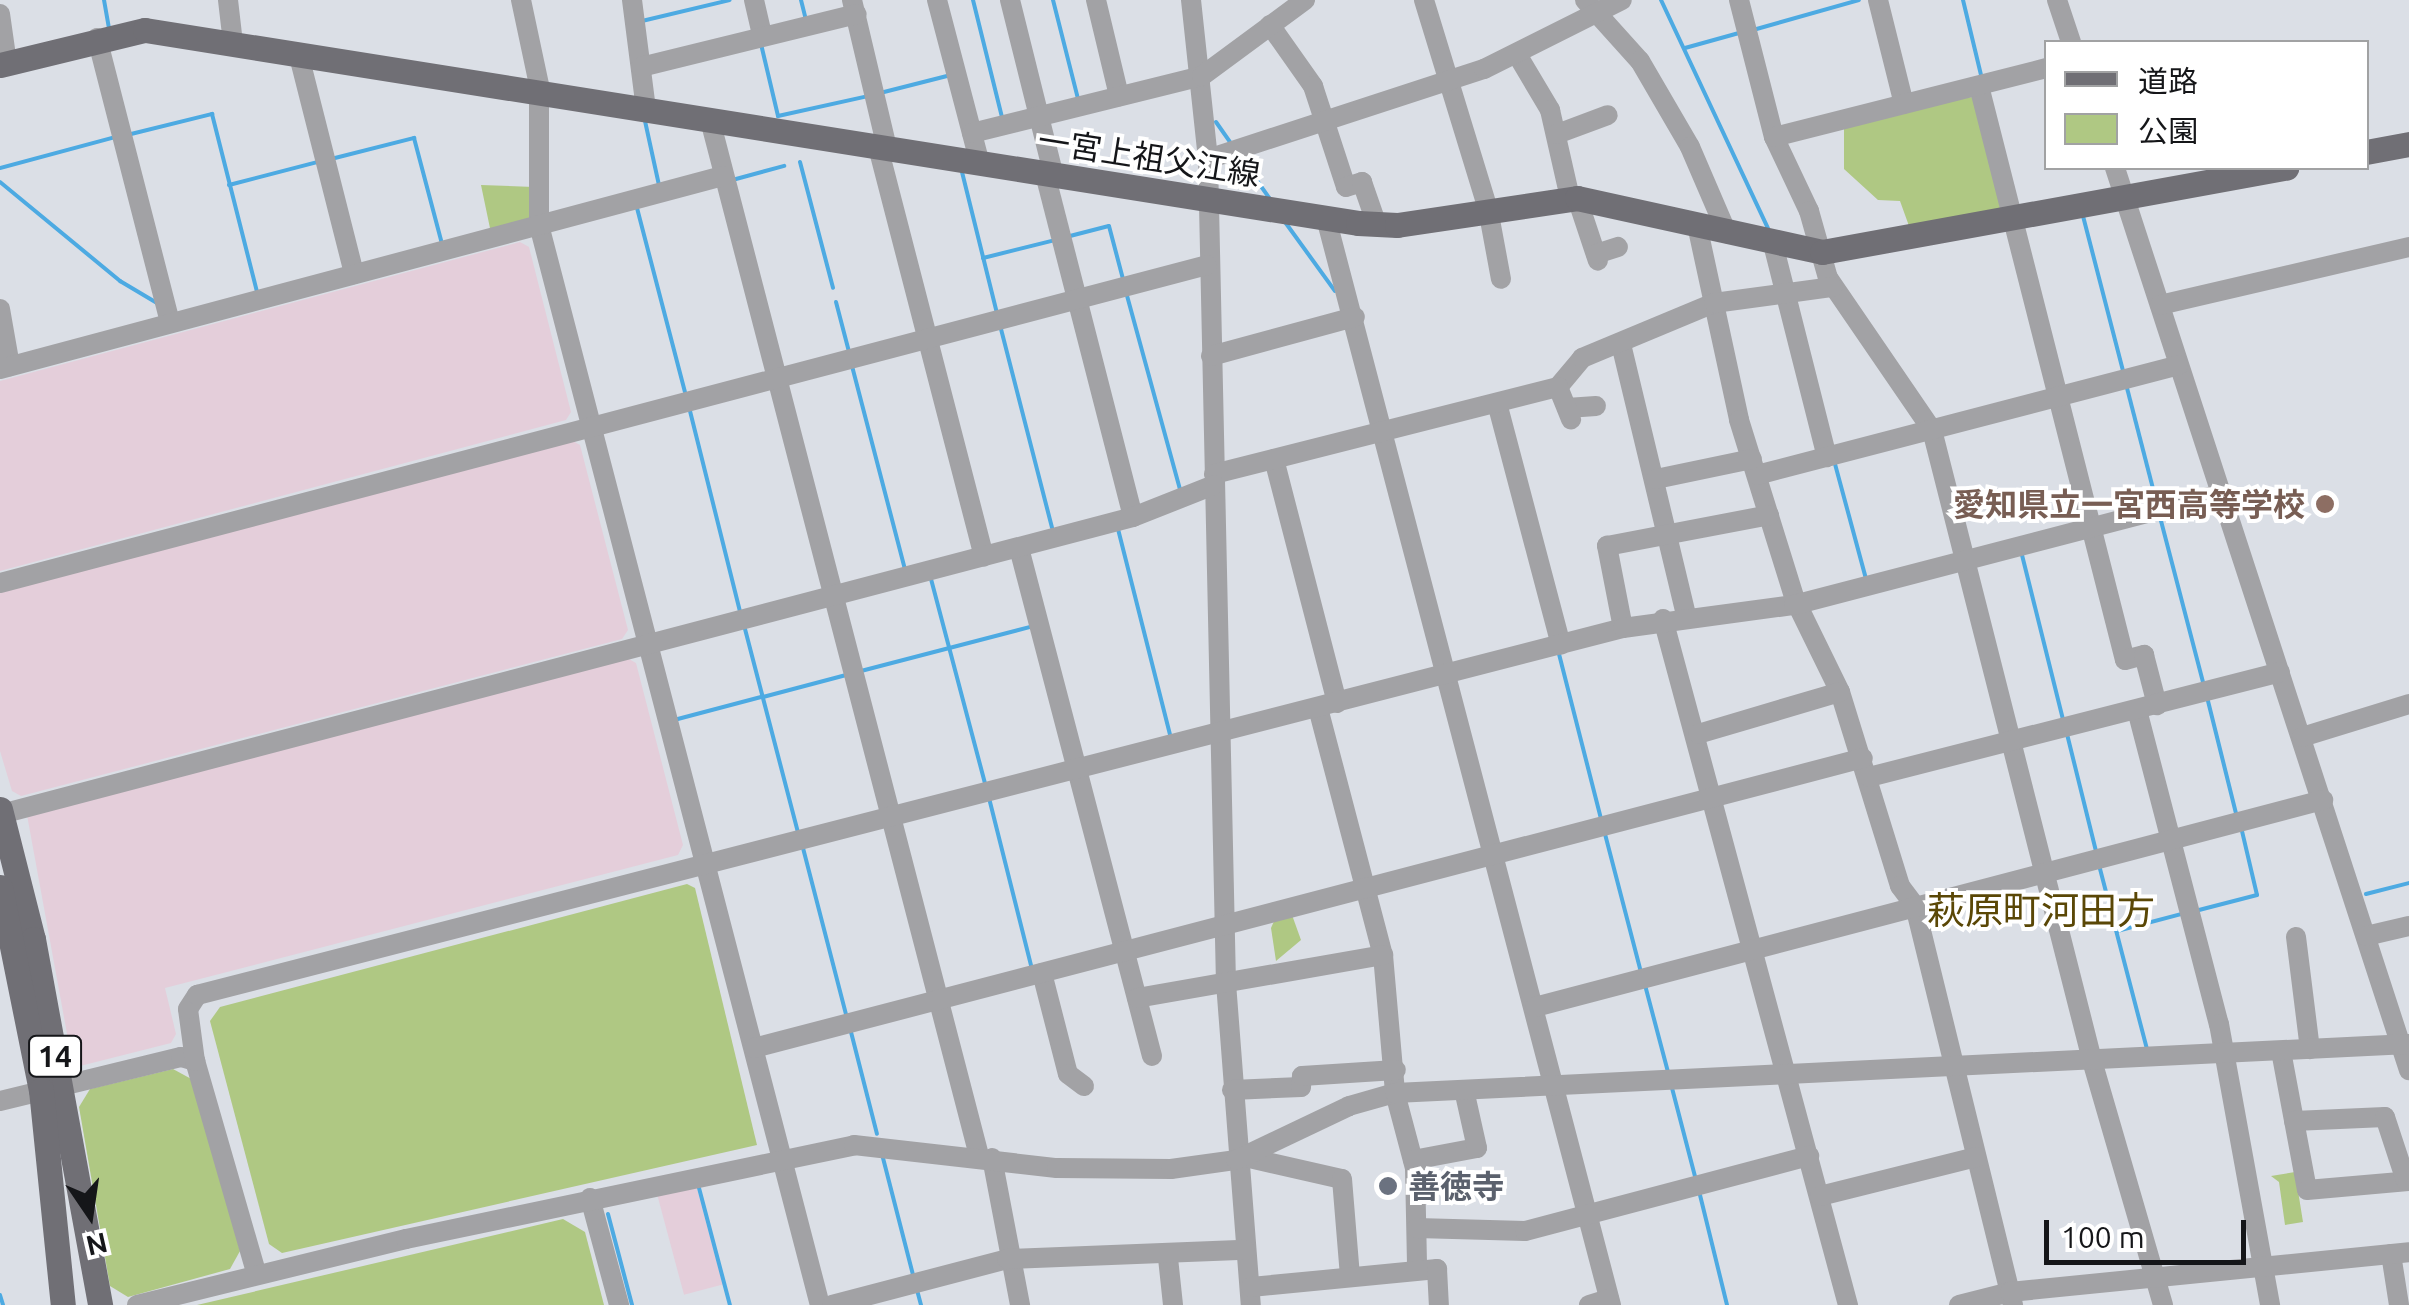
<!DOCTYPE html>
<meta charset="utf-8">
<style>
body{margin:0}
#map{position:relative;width:2409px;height:1305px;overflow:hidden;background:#dbdfe6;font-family:Ubuntu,"Noto Sans JP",sans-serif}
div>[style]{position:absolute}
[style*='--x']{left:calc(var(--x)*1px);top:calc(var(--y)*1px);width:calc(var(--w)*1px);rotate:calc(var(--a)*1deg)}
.industrial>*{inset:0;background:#e4ceda;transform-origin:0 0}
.green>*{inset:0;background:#afc883}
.stream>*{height:4px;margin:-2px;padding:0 2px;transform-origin:2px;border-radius:2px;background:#4daae2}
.minor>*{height:20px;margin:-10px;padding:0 10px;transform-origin:10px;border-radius:10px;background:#a2a2a5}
.major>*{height:25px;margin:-12.5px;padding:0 12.5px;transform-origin:12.5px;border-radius:12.5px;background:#706f75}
.dots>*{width:28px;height:28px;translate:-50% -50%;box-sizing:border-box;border:5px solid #fff;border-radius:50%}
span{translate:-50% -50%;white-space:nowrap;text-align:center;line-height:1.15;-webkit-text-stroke:8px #fff;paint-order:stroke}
.shield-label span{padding:2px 8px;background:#fff;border:2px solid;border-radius:8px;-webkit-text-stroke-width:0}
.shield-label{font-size:30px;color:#151619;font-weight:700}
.street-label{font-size:32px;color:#151619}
.education-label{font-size:32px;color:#785e54;font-weight:700}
.right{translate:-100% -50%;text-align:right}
.worship-label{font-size:32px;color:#5b616d;font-weight:700}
.left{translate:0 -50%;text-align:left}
.quarter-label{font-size:38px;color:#5a4706}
.legend{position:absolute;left:2044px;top:40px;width:325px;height:130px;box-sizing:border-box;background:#fff;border:2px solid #a1a2a3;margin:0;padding:12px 18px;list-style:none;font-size:30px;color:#151619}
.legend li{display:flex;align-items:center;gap:20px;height:50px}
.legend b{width:50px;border:2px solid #a1a2a3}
.north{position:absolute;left:40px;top:1165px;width:100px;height:100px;-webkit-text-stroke:8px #fff;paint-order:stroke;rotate:167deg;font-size:28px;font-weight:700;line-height:40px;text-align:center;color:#151619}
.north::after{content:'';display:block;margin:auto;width:35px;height:45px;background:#151619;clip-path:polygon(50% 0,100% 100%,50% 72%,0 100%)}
.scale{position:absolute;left:2044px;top:1220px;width:202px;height:45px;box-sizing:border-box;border:5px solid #151619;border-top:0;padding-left:12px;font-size:30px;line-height:35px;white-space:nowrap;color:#151619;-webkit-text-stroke:8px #fff;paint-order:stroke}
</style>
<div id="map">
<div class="industrial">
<div style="clip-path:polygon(520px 242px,529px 247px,571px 412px,566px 420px,0 571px,0 381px)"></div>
<div style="clip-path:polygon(571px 440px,580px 445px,628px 630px,622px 639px,21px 796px,12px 791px,0 751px,0 593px,12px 584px)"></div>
<div style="clip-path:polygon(627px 658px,636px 663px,683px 845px,678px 855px,165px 988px,176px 1034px,171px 1043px,80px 1066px,72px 1061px,27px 815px)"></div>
<div style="left:696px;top:1185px;width:103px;height:40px;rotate:75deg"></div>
</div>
<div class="green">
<div style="clip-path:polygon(1978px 97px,2012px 210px,1909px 226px,1900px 201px,1878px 200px,1844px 169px,1844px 129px,1944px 98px)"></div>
<div style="clip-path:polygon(481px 185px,534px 187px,534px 219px,491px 233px)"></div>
<div style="clip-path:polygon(687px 884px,695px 888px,757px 1145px,282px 1253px,269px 1244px,210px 1021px,220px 1007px)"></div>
<div style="clip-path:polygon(1292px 915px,1301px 940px,1276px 961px,1271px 928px,1275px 919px)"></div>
<div style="clip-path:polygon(173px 1069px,195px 1081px,240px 1251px,230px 1269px,128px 1297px,110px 1286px,79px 1107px,90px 1089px)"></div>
<div style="clip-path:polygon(2295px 1172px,2303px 1222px,2285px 1225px,2279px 1182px,2271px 1176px)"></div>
<div style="clip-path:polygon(563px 1219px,585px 1232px,604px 1305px,197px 1305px)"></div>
</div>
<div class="stream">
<div style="--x:104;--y:0;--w:27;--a:80"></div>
<div style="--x:801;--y:0;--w:21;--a:76"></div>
<div style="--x:973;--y:0;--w:121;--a:76.1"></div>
<div style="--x:1053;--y:0;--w:102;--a:75.8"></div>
<div style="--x:1661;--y:0;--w:252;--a:64.9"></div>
<div style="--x:1963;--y:0;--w:81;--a:76.5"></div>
<div style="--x:642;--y:21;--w:90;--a:-13.4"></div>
<div style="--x:1753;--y:30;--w:110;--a:-15.8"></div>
<div style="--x:761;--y:44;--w:74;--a:76.7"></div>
<div style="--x:778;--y:116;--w:92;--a:-12.5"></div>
<div style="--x:1685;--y:48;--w:56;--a:-15.5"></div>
<div style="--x:884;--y:92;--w:65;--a:-14.3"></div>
<div style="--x:645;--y:121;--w:66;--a:77.7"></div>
<div style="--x:1216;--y:122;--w:24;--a:55"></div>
<div style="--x:127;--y:135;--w:88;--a:-13.9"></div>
<div style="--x:212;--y:114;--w:184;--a:75.8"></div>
<div style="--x:1241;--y:158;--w:50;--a:54.7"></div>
<div style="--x:331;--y:159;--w:86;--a:-14.2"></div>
<div style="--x:414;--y:138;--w:110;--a:75.2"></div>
<div style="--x:800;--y:162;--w:130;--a:75.3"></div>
<div style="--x:0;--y:168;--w:120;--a:-15"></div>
<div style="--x:962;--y:172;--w:145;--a:76.1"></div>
<div style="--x:736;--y:179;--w:50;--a:-15.2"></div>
<div style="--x:0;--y:182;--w:156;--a:39.5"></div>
<div style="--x:120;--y:281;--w:43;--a:30.7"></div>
<div style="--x:229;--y:185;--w:91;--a:-14.6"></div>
<div style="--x:637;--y:208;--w:190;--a:75.4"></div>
<div style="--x:2083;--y:216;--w:160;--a:75.5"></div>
<div style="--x:1285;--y:222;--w:85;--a:54.1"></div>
<div style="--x:1070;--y:236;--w:40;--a:-14.4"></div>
<div style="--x:1109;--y:226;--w:55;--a:75.2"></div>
<div style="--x:983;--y:258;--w:74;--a:-14"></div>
<div style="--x:1126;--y:292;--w:205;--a:74.7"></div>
<div style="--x:836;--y:302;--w:52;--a:75.4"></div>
<div style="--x:1001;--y:329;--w:205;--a:75.6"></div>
<div style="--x:852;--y:366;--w:210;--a:75.4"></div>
<div style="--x:2127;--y:388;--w:120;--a:75.5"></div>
<div style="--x:689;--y:407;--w:210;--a:76"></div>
<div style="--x:1835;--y:464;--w:119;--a:74.9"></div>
<div style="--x:2160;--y:517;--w:171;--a:75.4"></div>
<div style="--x:1118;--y:529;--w:216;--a:75.8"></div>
<div style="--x:2022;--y:555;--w:170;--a:76"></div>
<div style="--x:931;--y:579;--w:215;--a:75.2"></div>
<div style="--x:745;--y:629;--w:210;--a:75.4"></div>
<div style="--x:1559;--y:654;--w:170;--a:75.7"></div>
<div style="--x:861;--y:671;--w:175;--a:-14.6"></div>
<div style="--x:763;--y:697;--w:86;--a:-14.8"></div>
<div style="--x:2207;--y:697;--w:120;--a:76"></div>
<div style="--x:674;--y:720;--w:90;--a:-14.8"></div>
<div style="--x:2067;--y:734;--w:121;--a:76.1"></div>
<div style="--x:989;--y:798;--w:176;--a:75.9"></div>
<div style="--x:1605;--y:834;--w:143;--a:75.4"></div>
<div style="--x:803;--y:848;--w:176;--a:75.5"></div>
<div style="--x:2099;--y:865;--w:190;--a:75.4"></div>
<div style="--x:2366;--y:894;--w:44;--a:-14.3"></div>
<div style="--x:2199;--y:910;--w:60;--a:-14.5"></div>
<div style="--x:2257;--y:895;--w:70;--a:-103.2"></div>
<div style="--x:2117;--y:931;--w:70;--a:-14.8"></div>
<div style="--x:1645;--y:985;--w:90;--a:75.2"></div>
<div style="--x:851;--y:1032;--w:105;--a:75.7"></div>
<div style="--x:1672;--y:1088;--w:95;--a:75.4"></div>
<div style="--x:883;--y:1158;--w:121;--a:75.6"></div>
<div style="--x:699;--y:1188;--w:121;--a:75.2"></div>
<div style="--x:1700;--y:1195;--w:113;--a:76.2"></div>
<div style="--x:608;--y:1214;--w:94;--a:75.2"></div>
<div style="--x:917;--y:1290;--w:16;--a:75"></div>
<div style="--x:0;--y:1295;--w:10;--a:73"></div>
</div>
<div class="minor">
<div style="--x:228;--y:0;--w:43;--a:83.4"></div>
<div style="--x:521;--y:0;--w:87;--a:78"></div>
<div style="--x:539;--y:85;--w:140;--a:90"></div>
<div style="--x:539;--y:225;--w:1116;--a:75.42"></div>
<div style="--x:632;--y:0;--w:110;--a:82.7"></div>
<div style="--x:754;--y:0;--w:37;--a:77"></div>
<div style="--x:852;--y:0;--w:152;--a:76.7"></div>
<div style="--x:937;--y:0;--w:170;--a:75.3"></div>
<div style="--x:1010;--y:0;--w:181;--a:76"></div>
<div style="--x:1096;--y:0;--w:99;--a:76.5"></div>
<div style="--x:1191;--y:0;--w:160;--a:83.9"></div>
<div style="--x:1208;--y:159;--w:824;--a:88.75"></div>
<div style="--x:1226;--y:983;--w:323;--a:85.6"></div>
<div style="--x:1424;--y:0;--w:219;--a:73"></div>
<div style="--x:1488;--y:209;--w:71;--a:79.5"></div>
<div style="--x:1585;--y:0;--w:82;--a:48"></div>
<div style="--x:1640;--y:61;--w:99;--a:59.8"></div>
<div style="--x:1690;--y:147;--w:94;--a:66.7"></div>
<div style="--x:1739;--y:0;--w:141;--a:75.7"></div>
<div style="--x:1774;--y:137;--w:82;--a:64.7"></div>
<div style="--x:1809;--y:211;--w:70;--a:74.2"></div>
<div style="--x:1828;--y:278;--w:184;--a:55.6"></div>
<div style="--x:1932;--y:430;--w:654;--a:75.75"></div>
<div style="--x:2093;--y:1064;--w:251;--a:73.8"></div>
<div style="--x:1878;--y:0;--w:107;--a:76"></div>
<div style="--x:2057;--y:0;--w:44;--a:71.6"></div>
<div style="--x:0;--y:14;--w:49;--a:81.9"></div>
<div style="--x:1270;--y:25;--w:75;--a:54.8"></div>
<div style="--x:1313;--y:86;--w:106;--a:71.9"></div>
<div style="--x:1346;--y:187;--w:17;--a:-17"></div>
<div style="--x:1362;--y:182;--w:46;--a:70.8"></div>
<div style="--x:97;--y:38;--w:293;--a:75.6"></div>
<div style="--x:299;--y:56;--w:225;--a:75.8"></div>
<div style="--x:1518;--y:56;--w:63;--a:59.3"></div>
<div style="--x:1550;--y:110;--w:90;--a:77.2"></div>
<div style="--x:641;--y:67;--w:222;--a:-13.8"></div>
<div style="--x:1979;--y:86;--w:592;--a:75.73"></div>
<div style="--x:2125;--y:660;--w:20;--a:-15"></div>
<div style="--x:2144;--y:655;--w:52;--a:75.4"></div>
<div style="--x:710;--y:120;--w:1070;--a:75.44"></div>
<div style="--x:972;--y:133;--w:237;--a:-13.9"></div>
<div style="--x:1202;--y:76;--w:128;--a:-36.4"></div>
<div style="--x:1557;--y:134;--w:54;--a:-20.4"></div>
<div style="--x:1774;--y:137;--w:281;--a:-14.2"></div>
<div style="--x:878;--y:147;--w:423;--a:75.5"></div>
<div style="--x:1208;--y:159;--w:290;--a:-18.1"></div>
<div style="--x:1484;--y:69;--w:154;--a:-26.6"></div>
<div style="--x:2115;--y:168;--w:949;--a:71.95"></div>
<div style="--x:1045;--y:174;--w:354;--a:75.6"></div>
<div style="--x:1577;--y:198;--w:66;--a:71.6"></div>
<div style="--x:1326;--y:218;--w:1124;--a:75.31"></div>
<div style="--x:1697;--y:225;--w:199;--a:77.8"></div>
<div style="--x:1739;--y:420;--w:189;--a:72.7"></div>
<div style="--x:1795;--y:600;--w:102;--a:63.9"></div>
<div style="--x:1840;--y:692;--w:203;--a:72.8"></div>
<div style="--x:1900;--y:886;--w:25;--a:53"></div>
<div style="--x:1915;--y:906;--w:411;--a:76.2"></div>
<div style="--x:1773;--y:244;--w:220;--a:75.8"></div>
<div style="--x:1596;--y:254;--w:23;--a:-18"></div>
<div style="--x:2160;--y:305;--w:256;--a:-13.1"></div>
<div style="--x:0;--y:309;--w:58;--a:80"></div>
<div style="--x:1621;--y:344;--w:279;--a:76.5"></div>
<div style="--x:1211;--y:356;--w:149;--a:-15.2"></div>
<div style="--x:0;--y:369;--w:748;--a:-14.95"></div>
<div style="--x:1558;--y:387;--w:38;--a:-50"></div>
<div style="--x:1582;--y:358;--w:143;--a:-22.6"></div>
<div style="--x:1714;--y:303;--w:120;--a:-7.7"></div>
<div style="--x:1497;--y:403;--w:250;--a:75.2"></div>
<div style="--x:1567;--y:408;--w:29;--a:-4"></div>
<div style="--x:1274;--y:459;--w:252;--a:75.5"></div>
<div style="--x:1214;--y:474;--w:355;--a:-14.2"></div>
<div style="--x:1558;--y:387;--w:35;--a:68"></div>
<div style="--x:1757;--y:475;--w:435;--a:-14.6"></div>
<div style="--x:1656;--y:479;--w:98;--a:-11.8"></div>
<div style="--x:1019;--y:548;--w:525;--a:75.33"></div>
<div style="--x:0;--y:583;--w:1248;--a:-14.76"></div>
<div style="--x:1663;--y:619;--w:711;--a:74.91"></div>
<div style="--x:1623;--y:628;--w:84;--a:-101"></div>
<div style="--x:1607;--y:546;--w:165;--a:-10.8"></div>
<div style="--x:1318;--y:708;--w:255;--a:75.3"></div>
<div style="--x:1383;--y:955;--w:139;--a:85"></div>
<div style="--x:1395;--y:1093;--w:78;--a:75.1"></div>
<div style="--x:1415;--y:1168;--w:99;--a:88.8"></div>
<div style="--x:2137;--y:710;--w:325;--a:75.4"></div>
<div style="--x:2219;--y:1024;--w:286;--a:79.7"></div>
<div style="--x:1698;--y:734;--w:148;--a:-16.5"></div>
<div style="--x:2302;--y:737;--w:112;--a:-17.1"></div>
<div style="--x:1869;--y:777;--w:424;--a:-14.3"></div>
<div style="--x:1;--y:814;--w:1170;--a:-14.7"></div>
<div style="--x:1133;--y:517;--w:87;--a:-21.6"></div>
<div style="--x:2366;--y:936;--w:44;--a:-13.1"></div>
<div style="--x:2296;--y:937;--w:113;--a:82.9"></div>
<div style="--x:1042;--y:973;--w:104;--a:75.6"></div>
<div style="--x:1068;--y:1074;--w:20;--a:37"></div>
<div style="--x:1137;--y:998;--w:250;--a:-9.9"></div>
<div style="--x:1535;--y:1007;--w:815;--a:-14.72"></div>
<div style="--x:754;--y:1048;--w:1146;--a:-14.65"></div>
<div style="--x:2281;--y:1051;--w:141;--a:79.4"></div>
<div style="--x:2307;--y:1190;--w:102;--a:-5"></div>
<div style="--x:1232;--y:1090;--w:69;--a:-2.5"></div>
<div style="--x:1301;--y:1087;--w:11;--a:-85"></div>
<div style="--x:1302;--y:1076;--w:94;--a:-3.7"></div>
<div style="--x:0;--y:1101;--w:186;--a:-13.7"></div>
<div style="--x:181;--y:1057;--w:15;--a:16"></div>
<div style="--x:2294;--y:1121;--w:91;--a:-2.5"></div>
<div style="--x:2385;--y:1117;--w:67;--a:71.8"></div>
<div style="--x:1245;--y:1157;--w:99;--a:12.8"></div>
<div style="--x:1342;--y:1179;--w:98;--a:85.3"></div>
<div style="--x:992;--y:1158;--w:150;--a:79.2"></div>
<div style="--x:1413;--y:1160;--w:65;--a:-10.6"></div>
<div style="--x:1477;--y:1148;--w:59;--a:-102.6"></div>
<div style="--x:1820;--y:1196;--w:161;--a:-14"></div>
<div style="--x:590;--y:1198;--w:111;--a:74.8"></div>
<div style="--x:1417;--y:1228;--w:108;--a:1.6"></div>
<div style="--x:1525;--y:1231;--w:294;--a:-14.8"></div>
<div style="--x:2391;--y:1254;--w:52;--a:81.1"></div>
<div style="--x:1168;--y:1258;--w:47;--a:83.9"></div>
<div style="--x:256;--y:1272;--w:220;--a:-106.1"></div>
<div style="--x:195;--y:1061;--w:52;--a:-97.7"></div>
<div style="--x:188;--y:1009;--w:17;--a:-57"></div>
<div style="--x:197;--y:995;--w:1472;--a:-14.43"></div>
<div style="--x:1623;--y:628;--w:173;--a:-7.7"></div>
<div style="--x:1794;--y:605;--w:440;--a:-14.6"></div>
<div style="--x:1251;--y:1287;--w:187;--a:-5.5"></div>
<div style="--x:1437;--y:1269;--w:36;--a:87"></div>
<div style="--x:137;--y:1305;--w:277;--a:-13.8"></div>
<div style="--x:406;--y:1239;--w:458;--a:-11.8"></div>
<div style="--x:854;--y:1145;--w:204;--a:6.5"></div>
<div style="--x:1057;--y:1168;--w:114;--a:0.5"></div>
<div style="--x:1171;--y:1169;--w:66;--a:-7.9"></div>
<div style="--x:1236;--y:1160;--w:125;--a:-25.5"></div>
<div style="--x:1349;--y:1106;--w:48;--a:-15.8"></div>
<div style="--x:1395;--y:1093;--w:1015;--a:-2.77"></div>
<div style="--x:832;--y:1305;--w:181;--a:-14.7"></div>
<div style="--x:1007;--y:1259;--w:238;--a:-2.2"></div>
<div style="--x:1589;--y:1305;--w:21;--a:-17"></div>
<div style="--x:1959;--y:1305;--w:53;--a:-14.3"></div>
<div style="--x:2010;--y:1292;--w:401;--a:-5.7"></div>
</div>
<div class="major">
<div style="--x:0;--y:65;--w:149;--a:-13.6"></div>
<div style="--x:145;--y:30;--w:1228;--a:9.04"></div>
<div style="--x:1358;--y:223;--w:39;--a:3"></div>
<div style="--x:1397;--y:225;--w:182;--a:-8.5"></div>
<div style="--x:1577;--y:198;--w:251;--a:12.4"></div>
<div style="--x:1822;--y:252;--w:472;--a:-10.3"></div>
<div style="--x:2366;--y:152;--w:44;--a:-10.5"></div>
<div style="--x:0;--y:809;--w:134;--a:75.8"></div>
<div style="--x:33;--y:939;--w:372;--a:79.6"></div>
<div style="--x:0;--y:887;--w:207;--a:78.6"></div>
<div style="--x:41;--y:1090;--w:216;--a:84.2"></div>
</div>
<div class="dots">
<div style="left:2325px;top:504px;background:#8d6e63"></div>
<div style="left:1388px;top:1186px;background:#6b7280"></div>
</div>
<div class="shield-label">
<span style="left:55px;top:1056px">14</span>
</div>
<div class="street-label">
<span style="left:1149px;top:157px;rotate:9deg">一宮上祖父江線</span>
</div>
<div class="education-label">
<span class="right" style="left:2305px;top:504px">愛知県立一宮西高等学校</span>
</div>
<div class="worship-label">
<span class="left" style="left:1408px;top:1186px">善徳寺</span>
</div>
<div class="quarter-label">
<span style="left:2041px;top:911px">萩原町河田方</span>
</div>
<ul class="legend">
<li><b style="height:12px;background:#706f75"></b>道路</li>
<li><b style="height:28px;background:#afc883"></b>公園</li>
</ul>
<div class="north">N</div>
<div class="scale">100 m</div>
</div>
